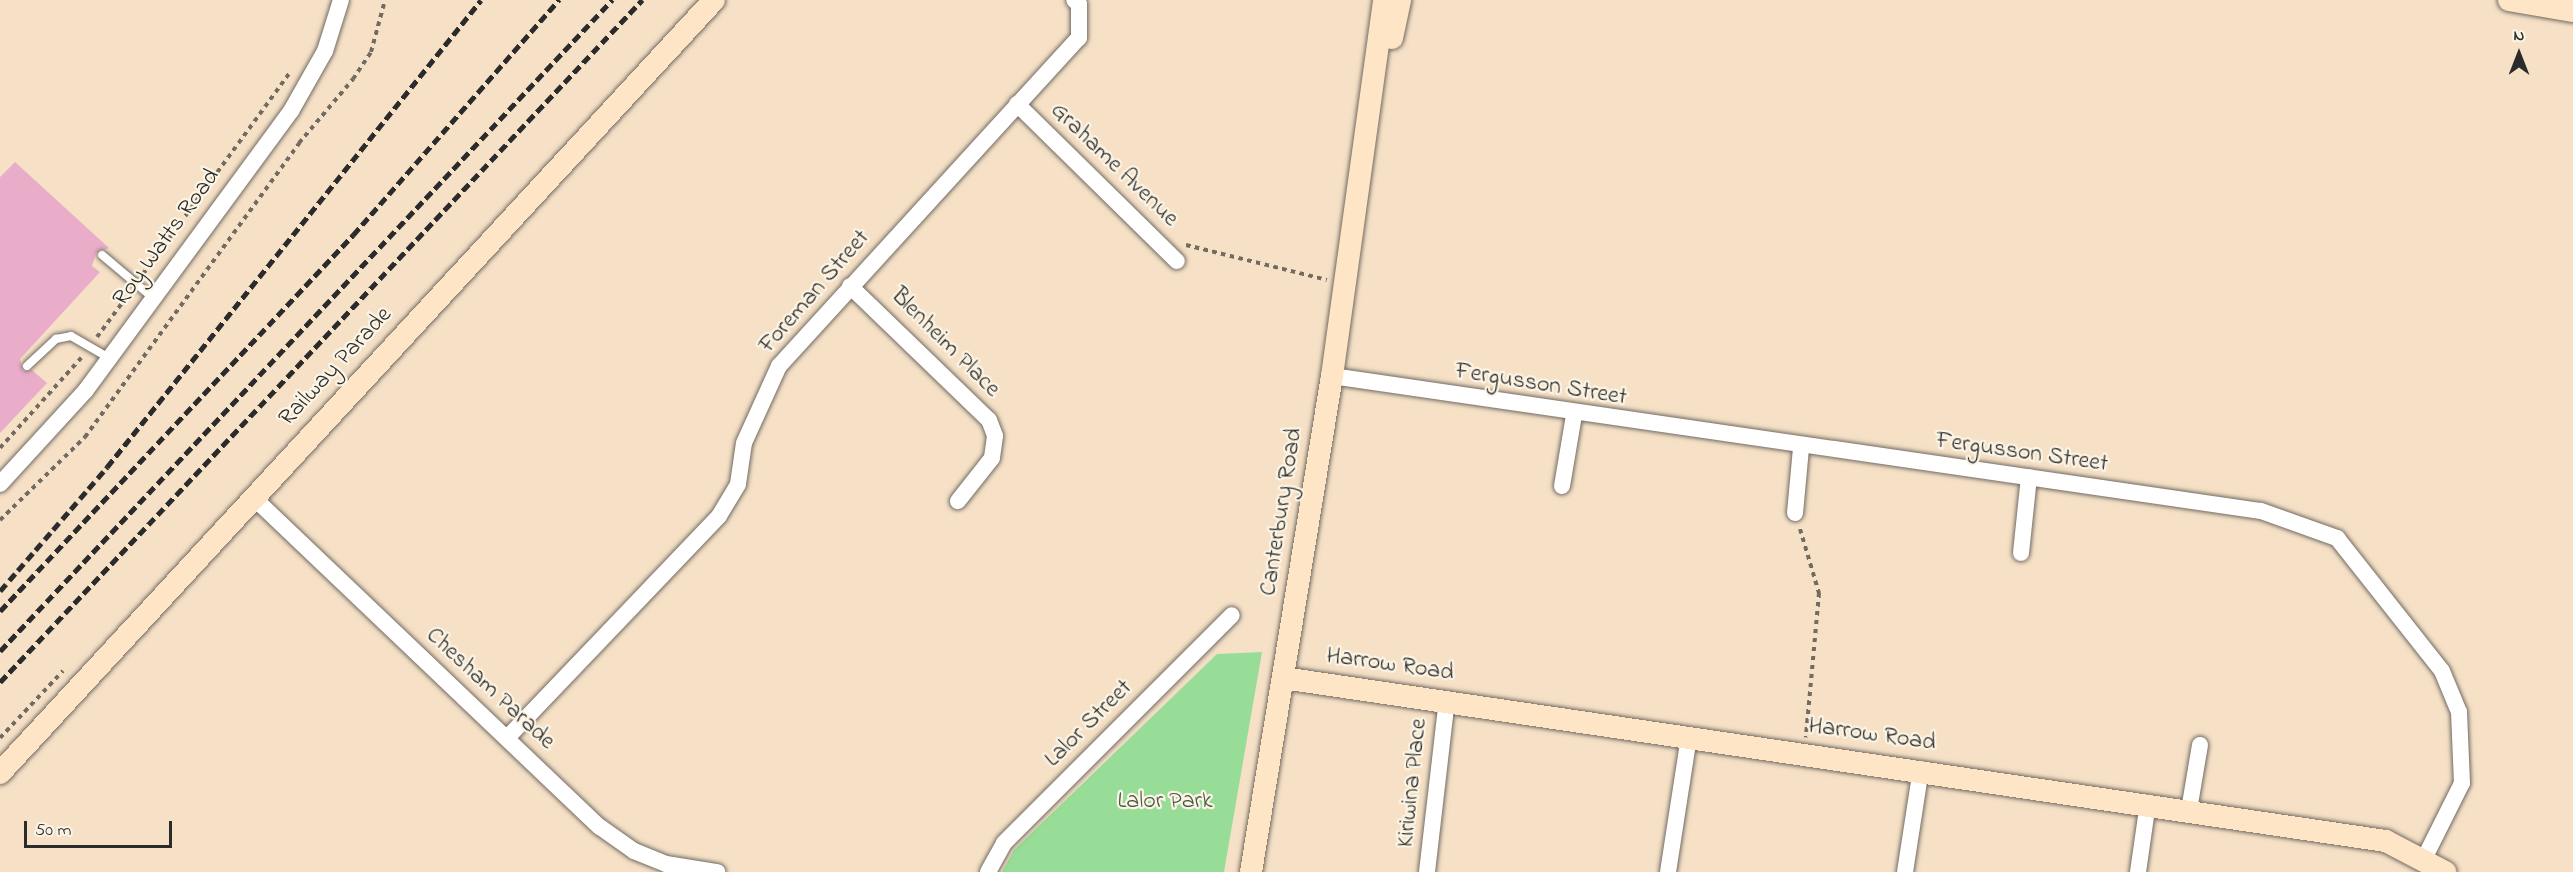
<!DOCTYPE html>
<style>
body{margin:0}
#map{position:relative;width:2573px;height:872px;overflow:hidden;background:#f6e1c7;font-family:"Indie Flower",sans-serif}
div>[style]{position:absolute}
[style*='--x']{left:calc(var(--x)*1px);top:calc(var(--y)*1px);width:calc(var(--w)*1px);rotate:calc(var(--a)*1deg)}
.green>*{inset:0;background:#97dd97}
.building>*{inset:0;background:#e9adca}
.path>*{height:4px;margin-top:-2px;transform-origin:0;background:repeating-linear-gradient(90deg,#726b62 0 4.5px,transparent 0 9px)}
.roads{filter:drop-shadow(0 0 2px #726b62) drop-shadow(0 0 2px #726b62)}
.lane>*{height:8px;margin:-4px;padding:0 4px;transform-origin:4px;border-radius:4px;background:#fff}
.street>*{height:16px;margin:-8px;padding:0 8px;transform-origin:8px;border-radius:8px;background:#fff}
.secondary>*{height:22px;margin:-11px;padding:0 11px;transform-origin:11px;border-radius:11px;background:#fde5c5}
.rail>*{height:4.5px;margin-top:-2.25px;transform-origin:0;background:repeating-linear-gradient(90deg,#2b2b2b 0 9px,transparent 0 13.5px)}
span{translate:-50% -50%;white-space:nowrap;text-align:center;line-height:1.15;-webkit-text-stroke:4.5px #fcf5e5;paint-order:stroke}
.street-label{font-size:24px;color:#2b2b2b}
.park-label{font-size:24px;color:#465846}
.north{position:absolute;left:2489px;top:24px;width:60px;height:60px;-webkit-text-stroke:4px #fcf5e5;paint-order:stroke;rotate:0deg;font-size:16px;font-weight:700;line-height:24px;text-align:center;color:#2b2b2b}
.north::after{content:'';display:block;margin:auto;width:21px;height:27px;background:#2b2b2b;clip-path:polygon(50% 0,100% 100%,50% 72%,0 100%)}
.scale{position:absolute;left:24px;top:821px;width:148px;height:27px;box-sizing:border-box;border:3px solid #2b2b2b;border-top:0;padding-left:8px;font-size:18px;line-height:21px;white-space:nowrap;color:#2b2b2b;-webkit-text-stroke:4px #fcf5e5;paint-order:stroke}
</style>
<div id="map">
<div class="green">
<div style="clip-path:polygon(1262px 652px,1224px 872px,1002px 872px,1014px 850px,1217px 654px)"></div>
</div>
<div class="building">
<div style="clip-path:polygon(15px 162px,109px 248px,96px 253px,92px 266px,100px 272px,20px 359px,23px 371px,32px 370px,47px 383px,0 433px,0 177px)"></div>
</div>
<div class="path">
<div style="--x:1186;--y:245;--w:145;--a:13.9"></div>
<div style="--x:143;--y:274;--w:251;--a:-53.9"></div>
<div style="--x:97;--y:337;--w:52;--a:-53.6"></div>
<div style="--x:0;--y:448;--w:122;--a:-48"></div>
<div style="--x:0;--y:520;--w:119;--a:-44.3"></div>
<div style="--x:85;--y:437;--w:364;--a:-53.9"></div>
<div style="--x:299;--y:143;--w:84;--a:-49.8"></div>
<div style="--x:353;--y:79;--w:32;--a:-56"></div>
<div style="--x:371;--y:52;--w:54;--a:-74.9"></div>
<div style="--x:1800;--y:529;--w:67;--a:73.5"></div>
<div style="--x:1819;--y:593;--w:145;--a:95.2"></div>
<div style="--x:0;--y:738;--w:92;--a:-46.8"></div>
</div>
<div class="roads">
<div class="lane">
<div style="--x:102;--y:255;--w:67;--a:40.1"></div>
<div style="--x:27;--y:366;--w:40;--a:-43"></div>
<div style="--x:56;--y:339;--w:15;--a:-11"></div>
<div style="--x:71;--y:336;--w:44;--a:30.1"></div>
</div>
<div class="street">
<div style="--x:1017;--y:104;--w:224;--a:44.5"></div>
<div style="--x:850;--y:286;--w:193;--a:44"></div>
<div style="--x:989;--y:420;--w:17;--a:69"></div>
<div style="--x:995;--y:436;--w:22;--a:98"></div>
<div style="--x:992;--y:458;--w:55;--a:128.3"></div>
<div style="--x:1332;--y:376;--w:939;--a:8.27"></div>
<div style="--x:2261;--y:511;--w:81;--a:19.6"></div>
<div style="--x:2337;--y:538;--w:169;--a:51.7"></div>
<div style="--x:2442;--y:671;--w:44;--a:67.5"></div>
<div style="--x:2459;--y:712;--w:71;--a:87.6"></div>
<div style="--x:2462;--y:783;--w:83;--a:116.6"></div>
<div style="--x:0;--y:484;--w:127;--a:-47.5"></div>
<div style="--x:86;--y:390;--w:346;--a:-53.7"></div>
<div style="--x:291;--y:111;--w:69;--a:-60.5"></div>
<div style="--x:325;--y:51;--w:53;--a:-72.6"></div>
<div style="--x:1562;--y:486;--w:72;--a:-80.4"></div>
<div style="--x:254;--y:498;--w:477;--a:43.6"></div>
<div style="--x:600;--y:827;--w:42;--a:35.2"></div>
<div style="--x:634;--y:851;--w:35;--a:22"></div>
<div style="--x:666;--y:864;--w:52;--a:8.9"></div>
<div style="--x:1795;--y:513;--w:65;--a:-84.7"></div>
<div style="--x:2021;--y:553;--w:76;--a:-84"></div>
<div style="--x:507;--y:738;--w:307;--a:-46.3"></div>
<div style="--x:719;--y:516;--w:37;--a:-59"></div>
<div style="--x:738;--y:484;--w:41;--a:-81.7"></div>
<div style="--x:744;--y:443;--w:85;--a:-65.6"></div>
<div style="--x:779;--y:366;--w:445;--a:-47.6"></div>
<div style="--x:1079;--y:38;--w:34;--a:-90"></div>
<div style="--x:1079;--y:4;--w:6;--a:-141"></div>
<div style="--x:2189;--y:810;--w:66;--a:-80.4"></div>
<div style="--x:988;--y:872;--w:33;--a:-61"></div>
<div style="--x:1004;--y:843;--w:322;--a:-45"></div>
<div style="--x:1427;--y:872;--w:173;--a:-83.4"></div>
<div style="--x:1668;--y:872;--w:138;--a:-81.2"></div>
<div style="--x:1905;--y:872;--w:104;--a:-81.2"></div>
<div style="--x:2138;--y:872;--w:70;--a:-81.8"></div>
</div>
<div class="secondary">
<div style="--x:2509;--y:0;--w:65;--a:9.8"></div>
<div style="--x:1392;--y:38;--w:39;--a:-78"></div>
<div style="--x:1283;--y:678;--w:1115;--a:8.41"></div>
<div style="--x:2386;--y:841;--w:67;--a:27.7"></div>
<div style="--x:0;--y:773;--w:1052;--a:-47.27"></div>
<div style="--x:1251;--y:872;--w:503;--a:-80.73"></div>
<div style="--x:1332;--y:376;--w:380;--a:-82.1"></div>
</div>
</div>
<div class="rail">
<div style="--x:0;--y:591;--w:164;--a:-49.2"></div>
<div style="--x:107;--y:467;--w:598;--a:-51.31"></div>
<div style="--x:0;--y:611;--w:516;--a:-46.81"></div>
<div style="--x:353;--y:235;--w:313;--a:-48.8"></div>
<div style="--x:0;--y:651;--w:894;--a:-46.77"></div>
<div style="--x:0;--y:682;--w:937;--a:-46.73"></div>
</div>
<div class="street-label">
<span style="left:1114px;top:165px;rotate:44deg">Grahame Avenue</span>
<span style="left:167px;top:238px;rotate:-54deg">Roy Watts Road</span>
<span style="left:815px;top:292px;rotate:-49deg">Foreman Street</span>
<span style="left:945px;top:343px;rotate:45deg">Blenheim Place</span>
<span style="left:336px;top:367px;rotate:-47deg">Railway Parade</span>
<span style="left:1541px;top:385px;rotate:9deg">Fergusson Street</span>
<span style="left:2022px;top:453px;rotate:8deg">Fergusson Street</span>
<span style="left:1282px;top:512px;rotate:-81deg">Canterbury Road</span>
<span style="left:1390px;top:665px;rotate:8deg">Harrow Road</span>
<span style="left:490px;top:689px;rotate:43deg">Chesham Parade</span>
<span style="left:1089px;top:724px;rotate:-45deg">Lalor Street</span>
<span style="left:1872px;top:735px;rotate:8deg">Harrow Road</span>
<span style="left:1413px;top:783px;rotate:-84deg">Kiriwina Place</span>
</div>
<div class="park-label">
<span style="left:1165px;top:802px">Lalor Park</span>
</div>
<div class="north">N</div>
<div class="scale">50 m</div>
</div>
